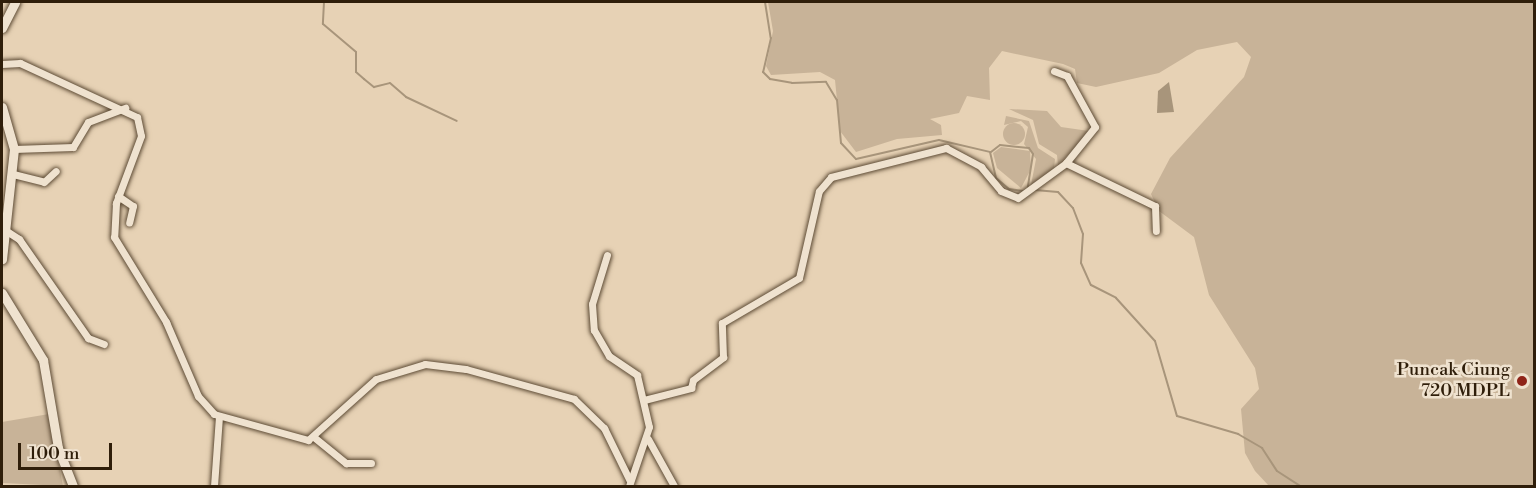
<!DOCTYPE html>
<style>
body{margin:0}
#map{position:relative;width:1536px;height:488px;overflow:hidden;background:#e7d2b5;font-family:"Libre Bodoni",serif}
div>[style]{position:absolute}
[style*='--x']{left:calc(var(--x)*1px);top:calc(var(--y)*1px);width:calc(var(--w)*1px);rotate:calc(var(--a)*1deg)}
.green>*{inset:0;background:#c8b398}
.round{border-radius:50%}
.water>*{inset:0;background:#a8957b}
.stream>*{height:2px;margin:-1px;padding:0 1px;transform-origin:1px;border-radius:1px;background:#a8957b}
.roads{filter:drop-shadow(0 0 2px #5d4b35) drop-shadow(0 0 2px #5d4b35)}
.street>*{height:7px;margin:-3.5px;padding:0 3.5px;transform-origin:3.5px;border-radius:3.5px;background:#efe2cf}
.secondary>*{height:9px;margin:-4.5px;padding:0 4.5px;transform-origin:4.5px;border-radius:4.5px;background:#efe2cf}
.dots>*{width:16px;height:16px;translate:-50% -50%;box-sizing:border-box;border:3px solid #efe2cf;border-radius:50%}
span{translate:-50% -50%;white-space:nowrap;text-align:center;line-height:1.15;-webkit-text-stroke:5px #efe2cf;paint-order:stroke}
.poi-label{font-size:18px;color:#2f1e0a}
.right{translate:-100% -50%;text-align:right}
.frame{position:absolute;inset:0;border:3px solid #2f1e0a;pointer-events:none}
.scale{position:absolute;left:18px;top:443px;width:94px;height:27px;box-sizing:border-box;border:3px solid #2f1e0a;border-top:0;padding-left:8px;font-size:18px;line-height:21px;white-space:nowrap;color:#2f1e0a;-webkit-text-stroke:4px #efe2cf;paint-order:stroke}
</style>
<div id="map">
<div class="green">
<div style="clip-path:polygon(768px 2px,1534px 2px,1534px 486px,1269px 486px,1255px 471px,1245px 453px,1241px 409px,1259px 389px,1255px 368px,1209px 295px,1194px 237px,1159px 211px,1151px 194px,1170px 158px,1244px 77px,1251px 57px,1237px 42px,1197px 50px,1159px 73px,1096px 87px,1077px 83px,1075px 69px,1063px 64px,1002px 51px,989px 68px,990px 100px,967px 96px,959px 113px,930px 119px,941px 125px,942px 135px,897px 139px,856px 152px,840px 131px,835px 80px,820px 72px,771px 75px,766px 66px,773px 31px)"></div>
<div style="clip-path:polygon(1009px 109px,1047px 111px,1061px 127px,1089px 131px,1058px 166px,1057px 155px,1039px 144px,1033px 120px)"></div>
<div style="clip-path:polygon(1006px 116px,1029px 121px,1038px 148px,1055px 159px,1054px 168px,1031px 185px,1036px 159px,1024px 144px,1028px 127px,1021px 121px,1004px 125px)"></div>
<div class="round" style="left:1003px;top:123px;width:22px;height:22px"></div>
<div style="clip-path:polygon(1001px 147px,1030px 151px,1031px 169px,1021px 188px,997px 168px,993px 153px)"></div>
<div style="clip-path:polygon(49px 414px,63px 486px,2px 483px,2px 422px)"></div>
</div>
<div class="water">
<div style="clip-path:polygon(1169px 82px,1174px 112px,1157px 113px,1158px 91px)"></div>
</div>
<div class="stream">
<div style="--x:324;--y:2;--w:22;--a:93"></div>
<div style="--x:323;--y:24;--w:43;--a:40.3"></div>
<div style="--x:356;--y:52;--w:20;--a:90"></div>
<div style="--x:356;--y:72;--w:11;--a:41"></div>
<div style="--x:364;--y:79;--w:13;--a:39"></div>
<div style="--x:374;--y:87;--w:16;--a:-14"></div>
<div style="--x:390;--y:83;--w:21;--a:41"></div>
<div style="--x:406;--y:97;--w:56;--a:25.2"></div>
<div style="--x:765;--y:2;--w:36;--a:81"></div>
<div style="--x:771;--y:38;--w:35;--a:103"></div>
<div style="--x:763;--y:72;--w:10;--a:45"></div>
<div style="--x:770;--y:79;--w:22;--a:10"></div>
<div style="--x:792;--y:83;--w:34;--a:-2"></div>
<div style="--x:826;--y:82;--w:21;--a:59"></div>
<div style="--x:837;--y:100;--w:43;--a:84.7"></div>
<div style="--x:841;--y:143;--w:22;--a:47"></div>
<div style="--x:856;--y:159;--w:85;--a:-12.9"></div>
<div style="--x:939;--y:140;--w:52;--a:13.2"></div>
<div style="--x:990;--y:152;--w:27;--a:77"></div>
<div style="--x:996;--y:178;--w:17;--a:40"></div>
<div style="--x:1009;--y:189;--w:14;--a:8"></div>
<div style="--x:991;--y:152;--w:11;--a:-38"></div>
<div style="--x:1000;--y:145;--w:29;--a:6"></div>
<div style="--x:1029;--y:148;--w:7;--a:56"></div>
<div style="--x:1033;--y:154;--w:33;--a:99"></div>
<div style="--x:1035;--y:190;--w:23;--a:5"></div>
<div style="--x:1058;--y:192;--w:22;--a:47"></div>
<div style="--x:1073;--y:208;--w:28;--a:69"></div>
<div style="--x:1083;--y:234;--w:29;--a:94"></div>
<div style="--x:1081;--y:263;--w:24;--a:66"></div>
<div style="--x:1091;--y:285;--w:28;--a:27"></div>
<div style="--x:1116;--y:298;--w:58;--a:47.8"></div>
<div style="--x:1155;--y:341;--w:78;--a:73.7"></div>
<div style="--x:1177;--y:416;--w:64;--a:16.4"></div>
<div style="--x:1238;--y:434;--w:28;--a:30"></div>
<div style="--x:1262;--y:448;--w:27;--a:57"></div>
<div style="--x:1277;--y:471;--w:27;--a:33"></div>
</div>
<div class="roads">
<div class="street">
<div style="--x:2;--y:64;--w:18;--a:-3"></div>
<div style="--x:20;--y:63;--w:129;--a:24.8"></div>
<div style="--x:137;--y:117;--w:19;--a:78"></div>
<div style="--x:141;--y:136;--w:72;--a:110.5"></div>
<div style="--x:116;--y:203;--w:34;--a:93"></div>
<div style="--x:114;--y:237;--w:100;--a:58.5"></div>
<div style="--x:166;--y:322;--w:81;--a:66.6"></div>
<div style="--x:198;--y:396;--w:24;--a:48"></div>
<div style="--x:214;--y:414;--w:98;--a:15.5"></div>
<div style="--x:308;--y:440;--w:91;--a:-41.9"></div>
<div style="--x:376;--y:379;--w:51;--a:-17"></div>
<div style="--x:425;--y:364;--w:41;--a:7"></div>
<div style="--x:466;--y:369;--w:112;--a:15.5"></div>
<div style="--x:574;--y:399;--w:42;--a:44"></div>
<div style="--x:604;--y:428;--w:59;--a:63.9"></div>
<div style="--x:1054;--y:71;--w:14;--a:21"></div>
<div style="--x:1067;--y:76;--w:58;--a:61.2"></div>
<div style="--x:1095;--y:127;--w:46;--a:128.9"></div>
<div style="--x:14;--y:149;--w:59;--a:-1.9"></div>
<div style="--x:73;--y:147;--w:29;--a:-59"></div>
<div style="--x:88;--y:122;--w:40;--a:-21"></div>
<div style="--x:13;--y:174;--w:32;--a:14"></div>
<div style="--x:44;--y:182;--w:16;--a:-43"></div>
<div style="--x:118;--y:196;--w:18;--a:34"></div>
<div style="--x:133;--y:206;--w:17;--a:103"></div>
<div style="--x:5;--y:230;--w:17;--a:33"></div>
<div style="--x:19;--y:239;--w:121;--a:55.1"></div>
<div style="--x:88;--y:338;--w:17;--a:21"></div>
<div style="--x:607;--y:255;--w:51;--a:107"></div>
<div style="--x:592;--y:304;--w:26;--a:86"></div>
<div style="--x:594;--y:330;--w:30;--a:60"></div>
<div style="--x:609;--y:356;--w:34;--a:34"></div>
<div style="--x:637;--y:375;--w:53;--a:77"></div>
<div style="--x:649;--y:427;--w:62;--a:108.7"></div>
<div style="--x:644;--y:400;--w:49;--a:-14.3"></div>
<div style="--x:691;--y:388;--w:8;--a:-76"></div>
<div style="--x:693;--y:380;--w:38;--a:-37"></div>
<div style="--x:723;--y:357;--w:34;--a:-92"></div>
<div style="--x:722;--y:323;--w:89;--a:-30.3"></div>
<div style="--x:799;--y:278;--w:89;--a:-77.1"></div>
<div style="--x:819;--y:191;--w:18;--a:-49"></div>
<div style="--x:831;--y:177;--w:119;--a:-14.2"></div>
<div style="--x:946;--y:148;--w:40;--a:28"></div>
<div style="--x:981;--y:167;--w:31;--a:50"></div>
<div style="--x:1001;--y:191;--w:18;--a:22"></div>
<div style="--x:1018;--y:198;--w:59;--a:-36.1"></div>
<div style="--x:1066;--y:163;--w:99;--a:25.8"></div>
<div style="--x:1155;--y:206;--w:25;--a:88"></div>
<div style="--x:315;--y:438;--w:40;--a:39"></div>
<div style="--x:346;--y:463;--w:25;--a:0"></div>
<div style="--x:648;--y:439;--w:54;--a:61"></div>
<div style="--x:214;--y:486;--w:69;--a:-85.9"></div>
</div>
<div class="secondary">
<div style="--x:2;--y:28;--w:29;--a:-63"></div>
<div style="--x:2;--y:107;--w:44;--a:74.1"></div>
<div style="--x:14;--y:149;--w:111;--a:96.2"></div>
<div style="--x:2;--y:293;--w:79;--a:58.5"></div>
<div style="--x:43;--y:360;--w:89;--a:80.3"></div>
<div style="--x:58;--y:448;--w:41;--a:68.5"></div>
</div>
</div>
<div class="dots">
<div style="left:1522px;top:381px;background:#8f2418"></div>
</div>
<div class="poi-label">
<span class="right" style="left:1510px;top:381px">Puncak Ciung<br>720 MDPL</span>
</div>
<div class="frame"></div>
<div class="scale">100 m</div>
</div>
